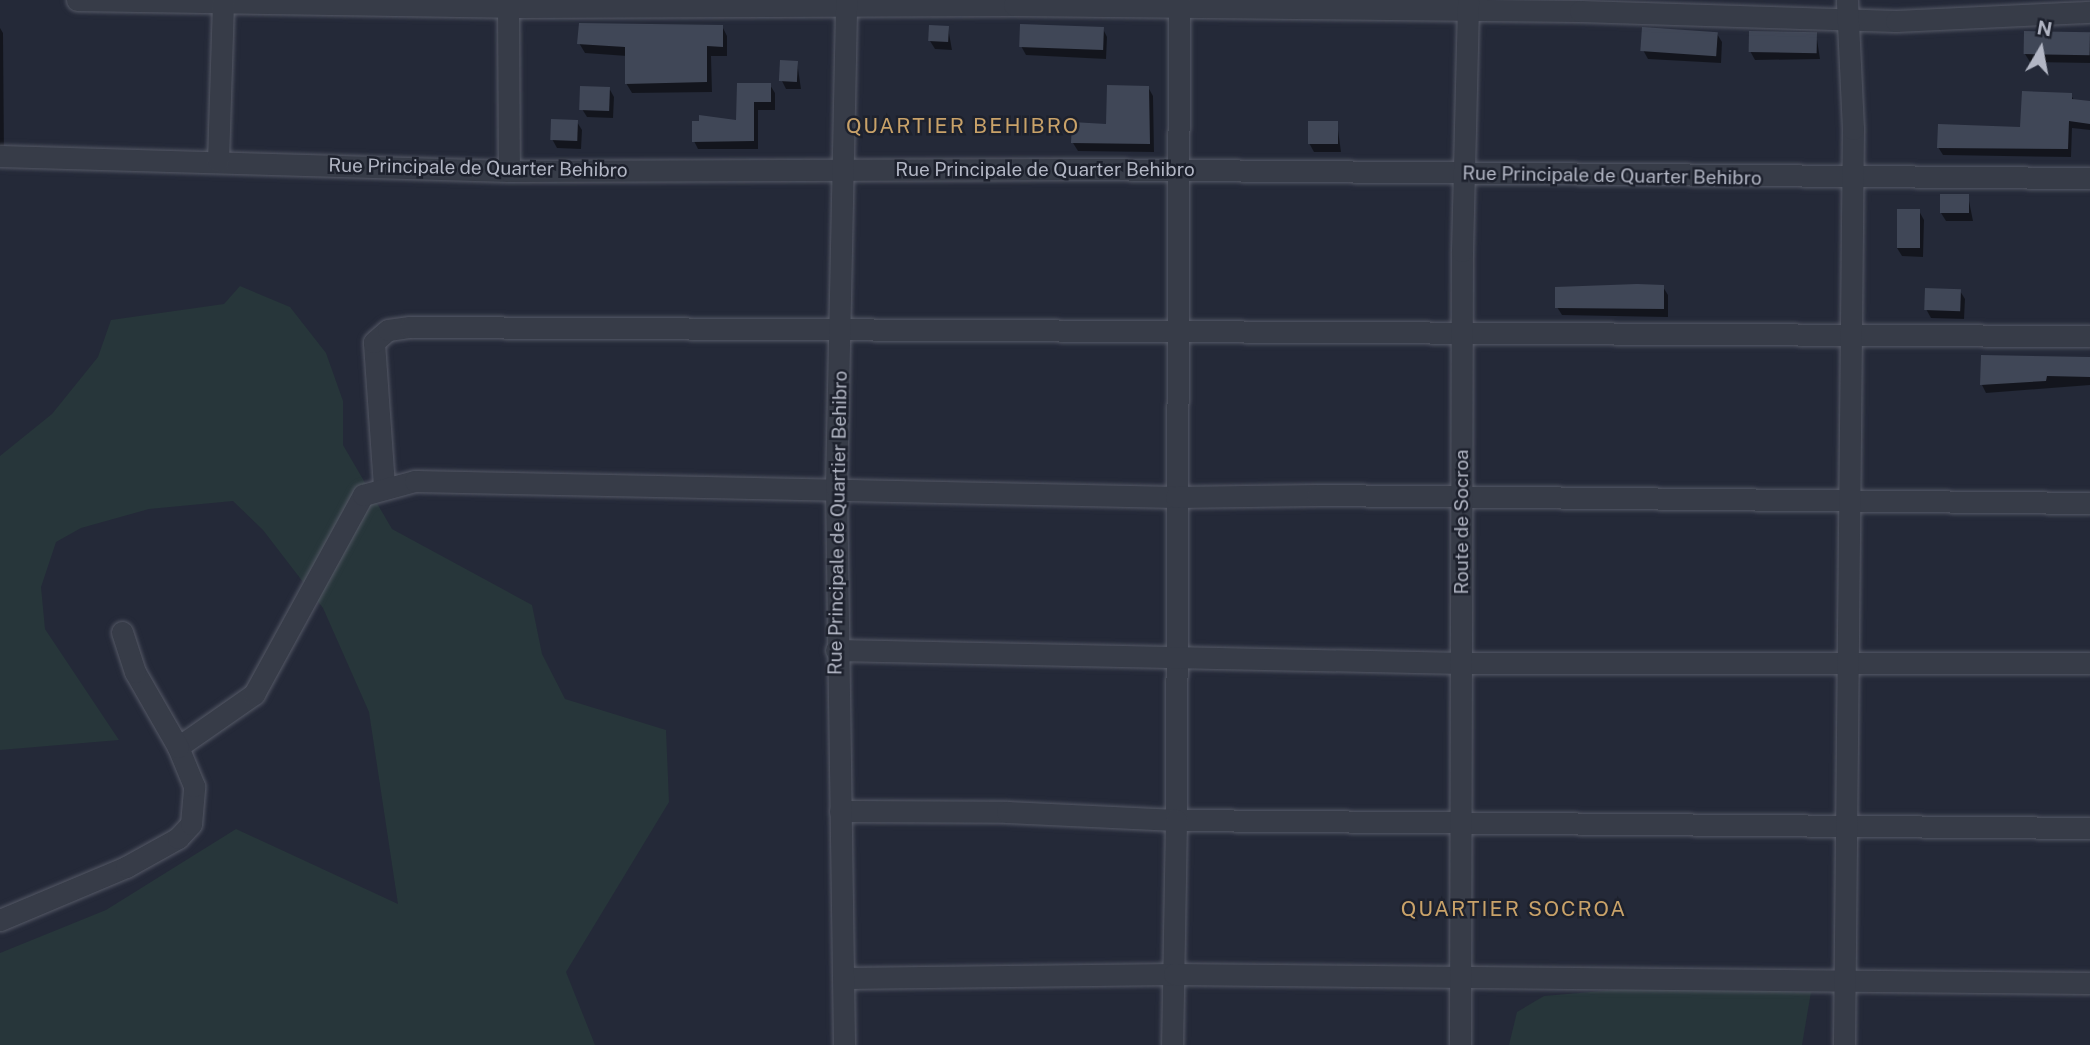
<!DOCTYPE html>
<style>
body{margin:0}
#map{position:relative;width:2090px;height:1045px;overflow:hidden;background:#242938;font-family:"Public Sans",sans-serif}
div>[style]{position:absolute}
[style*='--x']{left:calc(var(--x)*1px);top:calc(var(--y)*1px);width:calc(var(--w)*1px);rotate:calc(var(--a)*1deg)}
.green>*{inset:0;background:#27363a}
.shadow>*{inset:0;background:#0007}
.building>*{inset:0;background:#404757;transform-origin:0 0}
.roads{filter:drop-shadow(0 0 2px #555966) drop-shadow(0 0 2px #555966)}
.minor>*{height:21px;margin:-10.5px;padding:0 10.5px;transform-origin:10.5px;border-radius:10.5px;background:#373c48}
span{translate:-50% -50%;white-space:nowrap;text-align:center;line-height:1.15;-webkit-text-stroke:5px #1d212d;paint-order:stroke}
.street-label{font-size:19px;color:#b2b6c4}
.neighbourhood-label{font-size:21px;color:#c9a269;letter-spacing:2px}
.north{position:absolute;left:2006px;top:14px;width:70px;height:70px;-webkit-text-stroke:5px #1d212d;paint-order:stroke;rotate:10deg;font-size:19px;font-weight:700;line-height:28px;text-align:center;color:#b2b6c4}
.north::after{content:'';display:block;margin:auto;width:24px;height:32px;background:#b2b6c4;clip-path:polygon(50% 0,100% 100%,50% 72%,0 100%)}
</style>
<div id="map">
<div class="green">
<div style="clip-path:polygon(240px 286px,290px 307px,326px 353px,343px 401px,343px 445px,392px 529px,532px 605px,542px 654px,565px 699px,666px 730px,669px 802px,566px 972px,595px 1045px,0 1045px,0 953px,106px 910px,236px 829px,398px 904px,369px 712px,323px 608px,263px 530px,233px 501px,149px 509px,81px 528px,56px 542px,41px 587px,45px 629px,119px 740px,0 750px,0 456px,52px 414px,98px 357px,111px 320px,224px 304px)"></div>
<div style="clip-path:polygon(1648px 987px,1811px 992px,1802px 1045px,1509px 1045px,1517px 1012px,1544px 996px)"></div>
</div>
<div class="shadow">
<div style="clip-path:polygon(722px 26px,727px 36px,727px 56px,711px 56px,712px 92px,632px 93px,626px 83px,627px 56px,585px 53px,579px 43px)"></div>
<div style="clip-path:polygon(0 28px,3px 33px,4px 157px,0 157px)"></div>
<div style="clip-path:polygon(948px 28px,952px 50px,935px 49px,930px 41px)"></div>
<div style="clip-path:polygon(1103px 29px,1107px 37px,1106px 59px,1026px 55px,1021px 46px)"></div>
<div style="clip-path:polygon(1816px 33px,1820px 59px,1755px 60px,1750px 51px)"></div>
<div style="clip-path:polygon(1717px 34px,1722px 42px,1721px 63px,1648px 59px,1643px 50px)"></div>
<div style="clip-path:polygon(2090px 34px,2090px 63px,2030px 62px,2025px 54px)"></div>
<div style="clip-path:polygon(797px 62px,801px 89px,786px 89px,782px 81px)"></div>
<div style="clip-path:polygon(739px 85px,770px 85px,775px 93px,775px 110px,758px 110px,758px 149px,698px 149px,694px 141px,738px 122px)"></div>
<div style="clip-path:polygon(1148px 87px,1153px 96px,1154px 152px,1078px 151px,1073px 143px,1108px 126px)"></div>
<div style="clip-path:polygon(609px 88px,614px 97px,613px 118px,587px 117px,582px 109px)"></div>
<div style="clip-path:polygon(2071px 95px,2075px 102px,2090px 103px,2090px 130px,2072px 128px,2071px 157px,1943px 155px,1938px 147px,2022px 129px)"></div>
<div style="clip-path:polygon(577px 122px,582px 130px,581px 149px,557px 148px,552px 139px)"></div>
<div style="clip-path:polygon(1337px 123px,1341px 152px,1314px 152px,1309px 143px)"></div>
<div style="clip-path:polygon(1968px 196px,1973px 221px,1946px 221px,1941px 213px)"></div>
<div style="clip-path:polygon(1919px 211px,1924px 220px,1923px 257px,1902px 256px,1897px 248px)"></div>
<div style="clip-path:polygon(1663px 287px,1668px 295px,1668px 317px,1562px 315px,1557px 307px)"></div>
<div style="clip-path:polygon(1960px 291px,1965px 299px,1964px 319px,1931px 318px,1926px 309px)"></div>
<div style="clip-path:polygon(2090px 359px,2090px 385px,1986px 393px,1982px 385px)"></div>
</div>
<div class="building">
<div style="clip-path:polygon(579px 23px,723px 25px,723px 47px,707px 46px,707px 82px,625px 84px,625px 47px,577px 44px)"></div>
<div style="left:1020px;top:24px;width:84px;height:23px;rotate:2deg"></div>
<div style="left:929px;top:25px;width:20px;height:16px;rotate:3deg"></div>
<div style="left:1642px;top:27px;width:76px;height:24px;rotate:4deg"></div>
<div style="left:1749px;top:31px;width:68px;height:21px;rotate:1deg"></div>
<div style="left:2024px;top:31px;width:66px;height:23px;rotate:1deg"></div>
<div style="left:780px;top:60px;width:18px;height:21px;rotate:3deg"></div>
<div style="clip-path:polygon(737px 83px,771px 83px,771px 102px,754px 102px,754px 141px,692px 142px,692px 121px,699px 121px,699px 115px,736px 120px)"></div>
<div style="clip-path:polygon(1107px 85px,1149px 86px,1150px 144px,1071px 143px,1072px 122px,1106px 124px)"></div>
<div style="left:580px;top:86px;width:30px;height:24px;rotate:2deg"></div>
<div style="clip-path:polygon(2022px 91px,2072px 93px,2072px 99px,2090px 101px,2090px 124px,2069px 121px,2068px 149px,1937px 148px,1938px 124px,2020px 127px)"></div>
<div style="left:551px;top:119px;width:27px;height:21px;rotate:2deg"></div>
<div style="left:1308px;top:121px;width:30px;height:23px"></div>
<div style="left:1940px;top:194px;width:29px;height:19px"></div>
<div style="left:1897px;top:209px;width:23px;height:39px"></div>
<div style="clip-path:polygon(1637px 284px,1664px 285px,1664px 309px,1555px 308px,1555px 287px)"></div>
<div style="left:1925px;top:288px;width:36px;height:22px;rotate:2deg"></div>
<div style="clip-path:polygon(1981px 355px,2090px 357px,2090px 377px,2047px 376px,2046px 381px,1980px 385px)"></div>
</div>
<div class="roads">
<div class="minor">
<div style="--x:77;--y:0;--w:431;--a:0.9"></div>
<div style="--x:508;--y:7;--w:506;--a:-0.23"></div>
<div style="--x:1014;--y:5;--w:566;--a:0.61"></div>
<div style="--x:1580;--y:11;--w:316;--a:1.8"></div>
<div style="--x:1896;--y:21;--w:194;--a:-2.7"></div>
<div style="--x:508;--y:0;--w:171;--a:89.7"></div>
<div style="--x:1179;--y:0;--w:820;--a:90.21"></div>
<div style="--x:1176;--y:820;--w:914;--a:0.5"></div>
<div style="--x:0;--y:156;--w:509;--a:1.69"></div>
<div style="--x:509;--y:171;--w:562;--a:-0.2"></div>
<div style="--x:1071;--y:169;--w:1019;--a:0.51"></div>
<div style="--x:218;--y:161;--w:161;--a:-88.2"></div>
<div style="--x:384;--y:486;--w:144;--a:-94"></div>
<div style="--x:374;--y:342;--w:18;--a:-41"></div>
<div style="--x:388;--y:330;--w:22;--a:-8"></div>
<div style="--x:410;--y:327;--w:1680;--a:0.31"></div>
<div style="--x:836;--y:650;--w:626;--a:1.19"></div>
<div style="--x:1462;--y:663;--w:628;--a:0"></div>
<div style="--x:178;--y:747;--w:93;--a:-34.9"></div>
<div style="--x:254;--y:694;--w:227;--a:-61.3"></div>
<div style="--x:363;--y:495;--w:54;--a:-15.1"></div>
<div style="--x:415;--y:481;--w:761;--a:1.2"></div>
<div style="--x:1176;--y:497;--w:141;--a:-0.8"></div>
<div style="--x:1317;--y:495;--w:773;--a:0.59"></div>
<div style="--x:840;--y:811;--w:167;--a:0.3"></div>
<div style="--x:1007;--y:812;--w:169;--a:2.7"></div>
<div style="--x:1176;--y:820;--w:225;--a:91"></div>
<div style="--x:0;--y:920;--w:137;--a:-22.8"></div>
<div style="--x:126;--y:867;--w:60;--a:-29.1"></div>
<div style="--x:178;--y:838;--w:19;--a:-47"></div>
<div style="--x:191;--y:824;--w:38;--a:-85"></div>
<div style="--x:194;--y:786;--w:42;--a:-112.3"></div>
<div style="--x:178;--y:747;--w:86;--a:-119.8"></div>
<div style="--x:135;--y:672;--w:42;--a:-108"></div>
<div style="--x:844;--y:978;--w:330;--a:-0.7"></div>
<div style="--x:1174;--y:974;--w:916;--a:0.56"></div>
<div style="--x:844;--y:1045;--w:558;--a:-90.82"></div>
<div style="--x:836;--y:487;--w:487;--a:-88.8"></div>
<div style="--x:1460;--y:1045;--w:794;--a:-89.86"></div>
<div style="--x:1462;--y:251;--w:250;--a:-88.6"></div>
<div style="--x:1844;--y:1045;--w:916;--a:-89.44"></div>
<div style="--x:1853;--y:129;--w:129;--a:-92.7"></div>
</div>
</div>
<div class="street-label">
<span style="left:478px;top:168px;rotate:1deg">Rue Principale de Quarter Behibro</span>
<span style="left:1045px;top:170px">Rue Principale de Quarter Behibro</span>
<span style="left:1612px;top:176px;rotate:1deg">Rue Principale de Quarter Behibro</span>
<span style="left:1462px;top:522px;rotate:-90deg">Route de Socroa</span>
<span style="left:838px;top:523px;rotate:-89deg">Rue Principale de Quartier Behibro</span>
</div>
<div class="neighbourhood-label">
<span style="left:963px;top:126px">QUARTIER BEHIBRO</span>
<span style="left:1514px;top:909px">QUARTIER SOCROA</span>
</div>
<div class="north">N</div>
</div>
